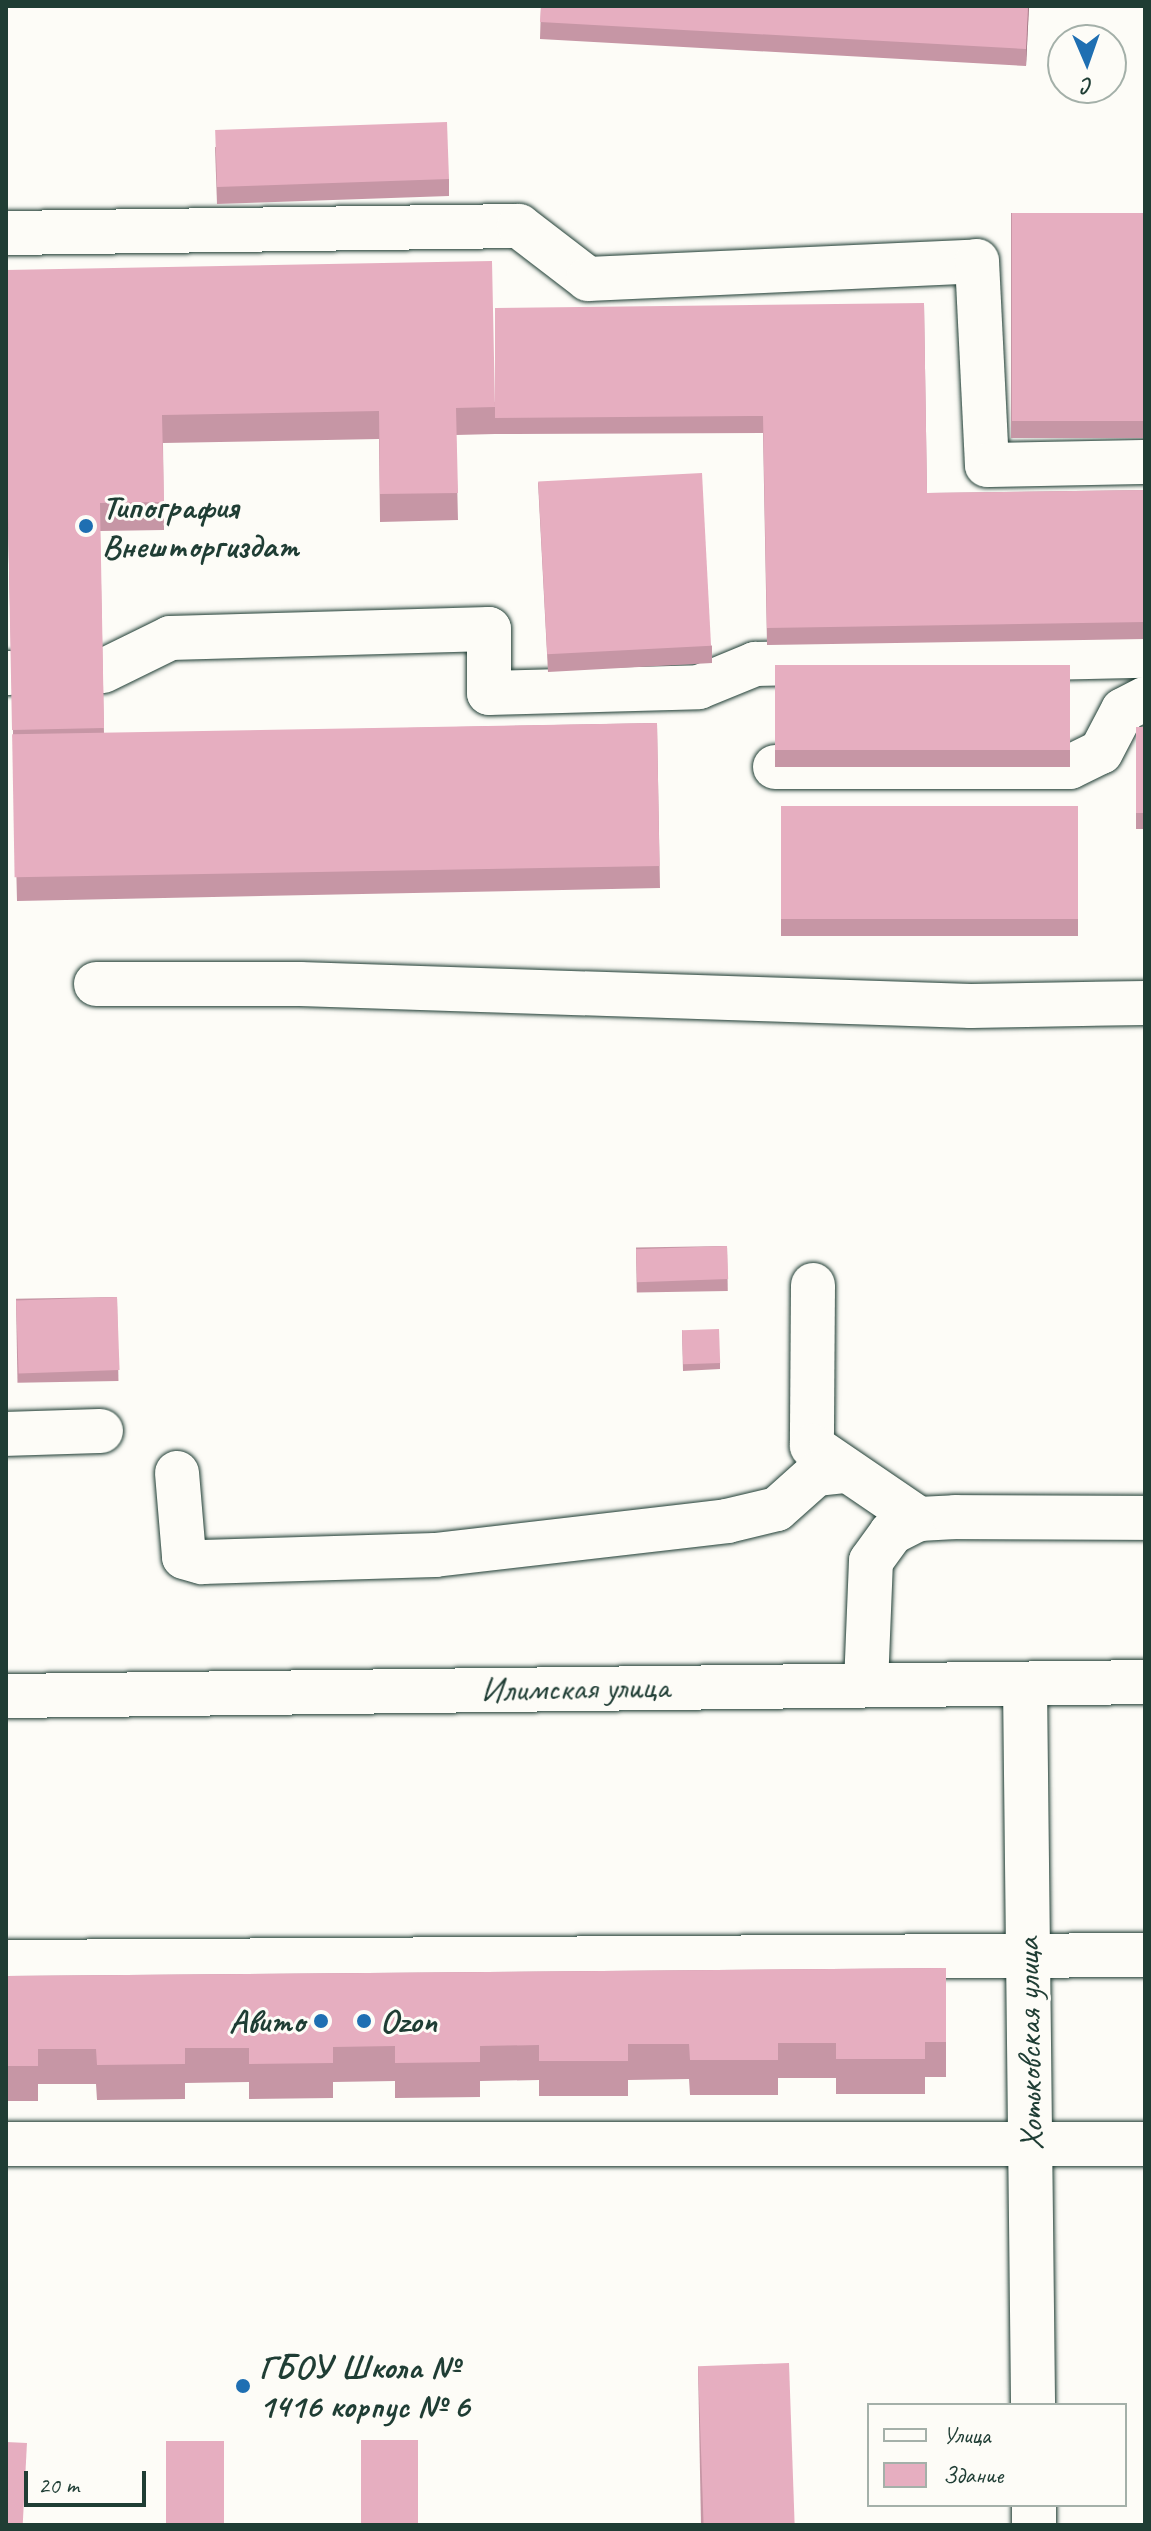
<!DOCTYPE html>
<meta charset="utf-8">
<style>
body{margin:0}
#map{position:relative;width:1151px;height:2531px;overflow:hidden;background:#fdfcf7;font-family:Caveat,sans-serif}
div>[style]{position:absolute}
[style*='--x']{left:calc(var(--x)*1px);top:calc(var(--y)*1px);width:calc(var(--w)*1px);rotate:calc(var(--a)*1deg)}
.roads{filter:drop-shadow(0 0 2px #1f3d34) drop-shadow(0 0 2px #1f3d34)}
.minor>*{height:44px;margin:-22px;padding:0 22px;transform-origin:22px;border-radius:22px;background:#fdfcf7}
.wall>*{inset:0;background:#c696a5;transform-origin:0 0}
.shaded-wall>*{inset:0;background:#a17a86}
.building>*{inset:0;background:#e6aec0;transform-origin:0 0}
.dots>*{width:22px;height:22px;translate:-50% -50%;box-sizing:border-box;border:4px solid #fdfcf7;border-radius:50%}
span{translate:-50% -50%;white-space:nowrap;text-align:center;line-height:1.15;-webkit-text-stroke:6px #fdfcf7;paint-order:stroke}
.poi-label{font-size:34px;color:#1f3d34;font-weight:700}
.left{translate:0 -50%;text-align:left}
.right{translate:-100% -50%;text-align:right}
.street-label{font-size:34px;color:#1f3d34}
.frame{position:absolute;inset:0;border:8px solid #1f3d34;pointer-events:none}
.legend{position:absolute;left:867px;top:2403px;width:260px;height:104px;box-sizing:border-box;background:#fdfcf7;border:2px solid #a4b0a9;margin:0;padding:10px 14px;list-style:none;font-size:24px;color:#1f3d34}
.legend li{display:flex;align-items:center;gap:16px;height:40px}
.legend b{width:40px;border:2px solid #a4b0a9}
.north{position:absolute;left:1047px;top:24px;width:80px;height:80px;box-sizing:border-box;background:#fdfcf7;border:2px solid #a4b0a9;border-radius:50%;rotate:178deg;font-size:22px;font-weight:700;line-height:32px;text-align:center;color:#1f3d34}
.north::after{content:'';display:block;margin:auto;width:28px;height:36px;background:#1f6fb2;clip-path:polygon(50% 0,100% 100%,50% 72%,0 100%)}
.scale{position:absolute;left:24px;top:2471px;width:122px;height:36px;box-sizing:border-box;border:4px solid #1f3d34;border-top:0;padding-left:10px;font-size:24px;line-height:28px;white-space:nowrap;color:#1f3d34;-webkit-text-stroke:6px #fdfcf7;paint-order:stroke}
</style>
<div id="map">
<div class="roads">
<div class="minor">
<div style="--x:6;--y:233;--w:513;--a:-0.78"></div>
<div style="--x:519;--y:226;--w:87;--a:37.5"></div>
<div style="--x:588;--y:279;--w:389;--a:-2.6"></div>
<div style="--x:977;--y:261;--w:204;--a:87.2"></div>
<div style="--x:987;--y:465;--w:158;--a:-1.1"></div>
<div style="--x:103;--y:671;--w:75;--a:-26.2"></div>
<div style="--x:170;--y:638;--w:319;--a:-1.6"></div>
<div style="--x:489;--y:629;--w:64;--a:90"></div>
<div style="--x:489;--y:693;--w:210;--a:-1.6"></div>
<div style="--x:699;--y:687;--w:61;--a:-22.3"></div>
<div style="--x:755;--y:664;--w:390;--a:-1.2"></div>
<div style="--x:6;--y:673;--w:4;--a:0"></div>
<div style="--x:775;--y:767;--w:295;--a:0"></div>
<div style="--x:1070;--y:767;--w:34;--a:-26"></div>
<div style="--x:1101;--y:752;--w:47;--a:-62.4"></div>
<div style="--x:1123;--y:710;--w:25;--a:-27"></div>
<div style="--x:96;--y:984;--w:204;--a:0"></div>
<div style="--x:300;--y:984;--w:671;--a:1.88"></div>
<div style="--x:971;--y:1006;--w:174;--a:-1"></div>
<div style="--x:813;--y:1285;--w:161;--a:90.4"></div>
<div style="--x:812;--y:1446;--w:130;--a:34.3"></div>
<div style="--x:6;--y:1434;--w:95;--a:-1.8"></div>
<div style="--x:177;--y:1473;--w:84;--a:85.2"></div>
<div style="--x:184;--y:1557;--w:19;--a:16"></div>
<div style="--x:202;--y:1562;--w:233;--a:-1.7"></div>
<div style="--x:435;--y:1555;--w:294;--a:-6.6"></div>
<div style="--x:727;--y:1521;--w:51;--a:-13.5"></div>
<div style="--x:777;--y:1509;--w:52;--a:-41.9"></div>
<div style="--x:816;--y:1474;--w:30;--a:-6"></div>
<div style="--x:1025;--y:1684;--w:721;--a:89.36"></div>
<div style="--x:866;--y:1685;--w:124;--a:-87.7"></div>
<div style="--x:871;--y:1561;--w:34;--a:-54"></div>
<div style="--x:891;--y:1533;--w:31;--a:-27"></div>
<div style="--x:919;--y:1519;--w:36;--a:-3"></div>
<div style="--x:955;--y:1517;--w:190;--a:0.3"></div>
<div style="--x:6;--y:1696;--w:1139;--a:-0.7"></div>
<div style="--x:6;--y:1962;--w:1139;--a:-0.35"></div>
<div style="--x:6;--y:2144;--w:1139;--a:0"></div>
<div style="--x:1034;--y:2505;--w:20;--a:90"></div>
</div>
</div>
<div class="wall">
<div style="clip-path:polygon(541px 6px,1029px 6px,1026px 66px,540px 39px)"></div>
<div style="clip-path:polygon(215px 147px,449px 179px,449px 196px,217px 204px)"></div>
<div style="left:1145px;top:213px;width:225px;height:134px;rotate:90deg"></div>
<div style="clip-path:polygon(6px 270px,495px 402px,924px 303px,927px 493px,1145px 490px,1145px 639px,767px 645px,763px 433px,495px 434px,495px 429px,495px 434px,456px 435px,458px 520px,380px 522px,379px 439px,163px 443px,164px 530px,100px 531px,104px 734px,657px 723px,660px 888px,17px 901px,6px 439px)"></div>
<div style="clip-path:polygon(538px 482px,712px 646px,712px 663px,548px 672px)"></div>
<div style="left:775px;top:665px;width:295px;height:102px"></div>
<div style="left:1136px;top:727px;width:9px;height:102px"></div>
<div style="left:1078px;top:806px;width:130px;height:297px;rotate:90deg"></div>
<div style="left:727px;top:1246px;width:45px;height:91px;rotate:89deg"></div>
<div style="left:117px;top:1297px;width:84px;height:101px;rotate:89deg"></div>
<div style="clip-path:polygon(682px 1330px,720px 1363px,720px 1369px,683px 1371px)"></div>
<div style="clip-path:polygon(946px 1968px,946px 2077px,925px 2077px,925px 2094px,836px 2094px,836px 2078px,778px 2078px,778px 2095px,690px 2095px,689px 2079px,628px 2080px,628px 2096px,539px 2096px,539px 2080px,480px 2081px,480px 2097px,395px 2098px,395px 2081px,333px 2082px,333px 2098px,249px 2099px,249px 2082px,185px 2083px,185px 2099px,97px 2100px,96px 2084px,38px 2084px,38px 2101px,6px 2101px,6px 1976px)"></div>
<div style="clip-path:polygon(698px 2366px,794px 2525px,701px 2525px)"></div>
</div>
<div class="shaded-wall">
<div style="clip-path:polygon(1028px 6px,1029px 6px,1026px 66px,1026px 49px)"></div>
</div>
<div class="building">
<div style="clip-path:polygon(541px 6px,1028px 6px,1026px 49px,540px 22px)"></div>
<div style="left:447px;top:122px;width:57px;height:232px;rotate:88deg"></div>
<div style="left:1145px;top:213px;width:208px;height:133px;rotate:90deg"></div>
<div style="clip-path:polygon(492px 261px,495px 407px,456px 408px,458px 493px,380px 494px,379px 411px,162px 415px,164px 502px,100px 503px,104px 728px,12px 730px,6px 411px,6px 270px)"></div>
<div style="clip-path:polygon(924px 303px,927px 493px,1145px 490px,1145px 622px,767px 628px,763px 416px,495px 418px,495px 308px)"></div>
<div style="left:702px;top:473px;width:173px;height:164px;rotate:87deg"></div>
<div style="left:775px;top:665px;width:295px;height:85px"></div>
<div style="left:657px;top:723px;width:143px;height:645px;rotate:89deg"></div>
<div style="left:1136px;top:727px;width:9px;height:86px"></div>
<div style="left:1078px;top:806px;width:113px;height:297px;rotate:90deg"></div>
<div style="left:727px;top:1246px;width:33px;height:91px;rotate:88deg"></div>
<div style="left:117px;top:1297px;width:73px;height:101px;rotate:88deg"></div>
<div style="left:719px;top:1329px;width:34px;height:37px;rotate:88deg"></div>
<div style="clip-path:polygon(946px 1968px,946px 2042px,925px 2042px,925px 2059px,836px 2059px,836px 2043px,778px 2043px,778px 2060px,690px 2060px,689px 2044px,628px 2044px,628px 2061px,539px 2061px,539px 2045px,480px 2046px,480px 2062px,395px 2063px,395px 2046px,333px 2047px,333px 2063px,249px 2064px,249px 2048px,185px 2048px,185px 2064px,97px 2065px,96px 2049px,38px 2049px,38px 2066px,6px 2066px,6px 1976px)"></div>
<div style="left:789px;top:2363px;width:162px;height:91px;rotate:88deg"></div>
<div style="left:361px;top:2440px;width:57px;height:85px"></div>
<div style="left:166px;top:2441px;width:58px;height:84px"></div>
<div style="left:6px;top:2442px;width:21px;height:83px;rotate:3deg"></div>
</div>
<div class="dots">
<div style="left:86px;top:526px;background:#1f6fb2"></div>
<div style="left:321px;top:2021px;background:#1f6fb2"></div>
<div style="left:364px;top:2021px;background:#1f6fb2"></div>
<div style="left:243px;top:2386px;background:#1f6fb2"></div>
</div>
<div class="poi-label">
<span class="left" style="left:102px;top:526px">Типография<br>Внешторгиздат</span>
<span class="right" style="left:305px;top:2021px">Авито</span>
<span class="left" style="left:380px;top:2021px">Ozon</span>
<span class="left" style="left:259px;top:2386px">ГБОУ Школа №<br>1416 корпус № 6</span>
</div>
<div class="street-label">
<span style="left:575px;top:1688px;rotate:-1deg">Илимская улица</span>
<span style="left:1029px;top:2044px;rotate:-91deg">Хотьковская улица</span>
</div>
<div class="frame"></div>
<ul class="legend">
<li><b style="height:10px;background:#fdfcf7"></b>Улица</li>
<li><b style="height:22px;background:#e6aec0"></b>Здание</li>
</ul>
<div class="north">С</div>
<div class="scale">20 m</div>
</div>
